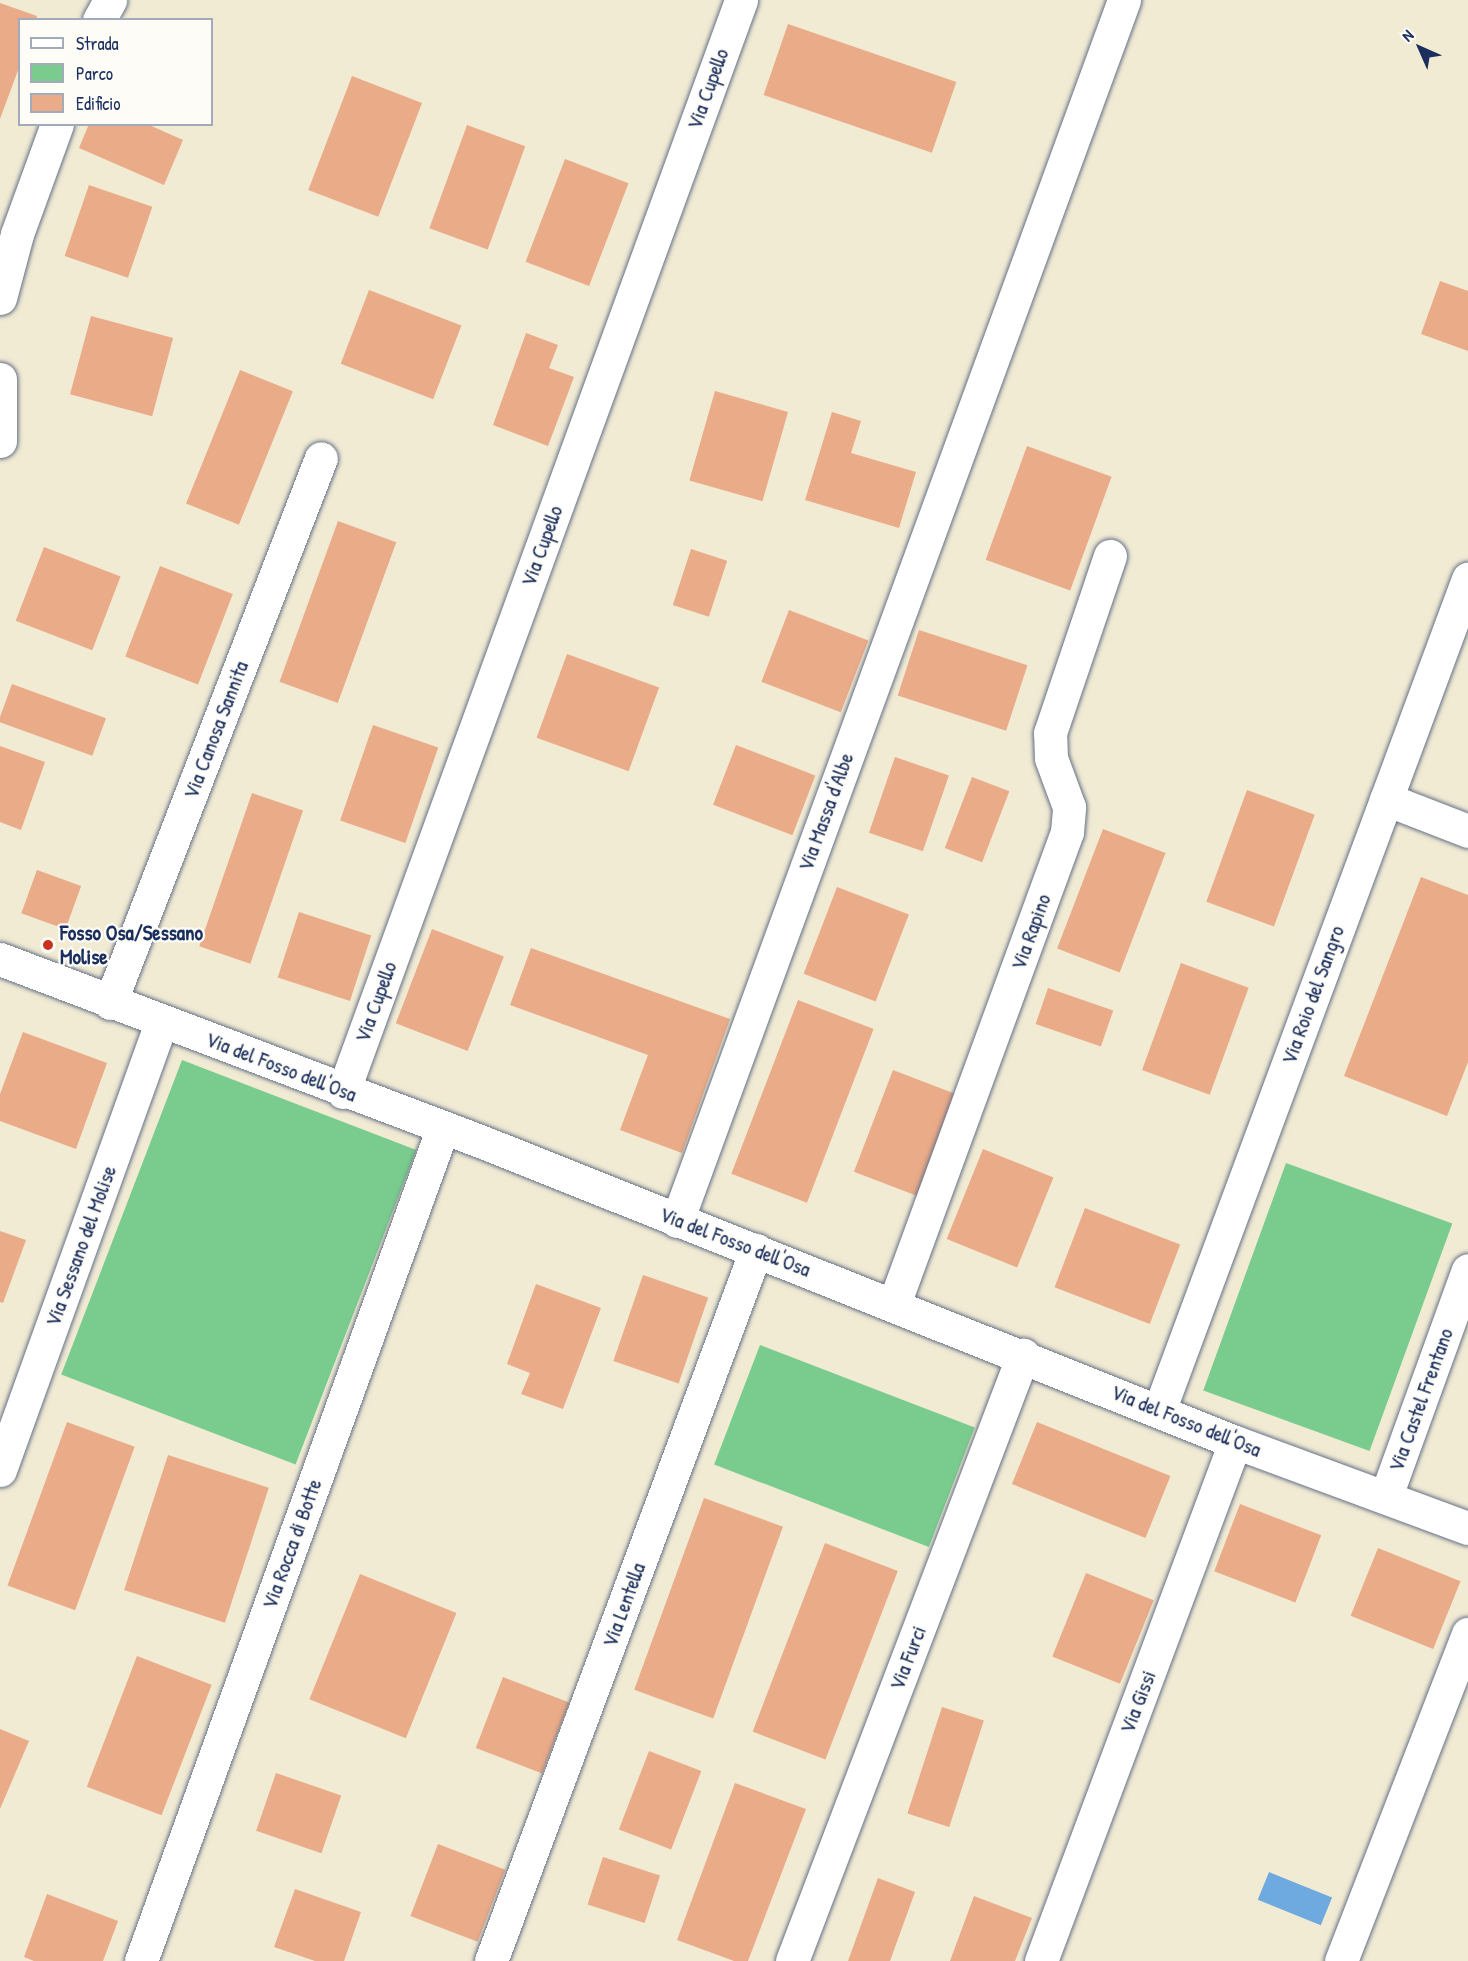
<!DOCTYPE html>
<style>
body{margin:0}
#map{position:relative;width:1468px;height:1961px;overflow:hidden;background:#f1ebd4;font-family:"Patrick Hand",sans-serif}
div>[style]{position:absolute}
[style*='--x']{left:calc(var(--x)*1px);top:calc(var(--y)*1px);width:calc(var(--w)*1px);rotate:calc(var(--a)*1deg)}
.green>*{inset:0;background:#7acc8e;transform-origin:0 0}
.water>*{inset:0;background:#6eaadf;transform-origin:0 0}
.building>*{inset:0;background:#eaab88;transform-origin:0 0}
.roads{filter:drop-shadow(0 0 2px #667187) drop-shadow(0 0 2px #667187)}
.minor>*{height:33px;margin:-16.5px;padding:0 16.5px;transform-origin:16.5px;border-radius:16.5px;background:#fff}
.dots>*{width:16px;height:16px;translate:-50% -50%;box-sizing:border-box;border:3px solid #fdfcf7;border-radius:50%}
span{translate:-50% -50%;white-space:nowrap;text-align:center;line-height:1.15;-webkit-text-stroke:4.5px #fdfcf7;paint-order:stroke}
.street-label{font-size:21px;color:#1b2f5e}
.poi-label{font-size:21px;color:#1b2f5e;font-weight:700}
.left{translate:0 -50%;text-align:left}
.legend{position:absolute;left:18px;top:18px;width:195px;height:108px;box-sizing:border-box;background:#fdfcf7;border:2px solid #a3aaba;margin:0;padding:8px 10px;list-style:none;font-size:18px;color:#1b2f5e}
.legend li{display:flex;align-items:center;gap:12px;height:30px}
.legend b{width:30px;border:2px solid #a3aaba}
.north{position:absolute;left:1390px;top:18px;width:60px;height:60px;-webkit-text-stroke:4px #fdfcf7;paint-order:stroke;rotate:315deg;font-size:16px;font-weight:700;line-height:24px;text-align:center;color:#1b2f5e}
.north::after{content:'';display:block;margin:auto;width:21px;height:27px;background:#1b2f5e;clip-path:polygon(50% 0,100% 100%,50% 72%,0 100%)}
</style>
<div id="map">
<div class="green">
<div style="left:182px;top:1060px;width:251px;height:337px;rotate:21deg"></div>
<div style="left:1286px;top:1163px;width:177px;height:242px;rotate:20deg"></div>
<div style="left:760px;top:1345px;width:230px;height:128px;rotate:21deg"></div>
</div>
<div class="water">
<div style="left:1269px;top:1872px;width:68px;height:30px;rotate:22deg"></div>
</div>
<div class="building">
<div style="clip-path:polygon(0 3px,37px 16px,36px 20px,20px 20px,20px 65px,0 119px)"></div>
<div style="left:788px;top:24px;width:178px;height:75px;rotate:19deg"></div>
<div style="left:352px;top:76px;width:75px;height:122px;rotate:21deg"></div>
<div style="clip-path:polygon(89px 124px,147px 124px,183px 140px,164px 185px,79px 148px)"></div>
<div style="left:467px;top:125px;width:62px;height:110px;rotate:20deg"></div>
<div style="left:565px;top:159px;width:68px;height:110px;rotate:21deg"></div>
<div style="left:89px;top:185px;width:67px;height:75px;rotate:19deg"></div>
<div style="clip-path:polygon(1440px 281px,1468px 291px,1468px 351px,1421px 334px)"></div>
<div style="left:369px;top:290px;width:99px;height:79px;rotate:21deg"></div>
<div style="left:91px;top:316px;width:85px;height:81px;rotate:15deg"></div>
<div style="clip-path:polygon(526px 333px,558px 345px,549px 368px,574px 377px,548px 446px,493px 425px)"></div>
<div style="left:240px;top:370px;width:57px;height:144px;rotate:22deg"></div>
<div style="left:715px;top:391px;width:76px;height:93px;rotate:16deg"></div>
<div style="clip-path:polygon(832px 412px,861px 421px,851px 453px,916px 472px,899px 528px,805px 500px)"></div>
<div style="left:1027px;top:446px;width:90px;height:121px;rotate:20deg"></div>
<div style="left:338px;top:521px;width:62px;height:171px;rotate:20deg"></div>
<div style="left:44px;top:547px;width:82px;height:79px;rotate:21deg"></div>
<div style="left:691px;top:549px;width:38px;height:59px;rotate:18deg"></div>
<div style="left:160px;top:566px;width:78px;height:97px;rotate:21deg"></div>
<div style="left:789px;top:610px;width:85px;height:77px;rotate:21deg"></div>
<div style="left:919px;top:630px;width:114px;height:69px;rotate:18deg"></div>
<div style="left:567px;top:654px;width:98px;height:89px;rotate:20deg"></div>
<div style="left:12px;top:684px;width:100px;height:40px;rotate:20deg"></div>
<div style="left:373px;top:725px;width:69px;height:101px;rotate:19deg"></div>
<div style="left:736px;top:745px;width:85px;height:64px;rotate:21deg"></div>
<div style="clip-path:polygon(0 746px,45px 762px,21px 830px,0 822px)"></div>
<div style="left:895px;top:757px;width:57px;height:80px;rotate:19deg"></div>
<div style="left:972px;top:777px;width:40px;height:76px;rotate:21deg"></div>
<div style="left:1247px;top:790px;width:72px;height:119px;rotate:20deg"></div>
<div style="left:252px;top:793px;width:54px;height:162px;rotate:19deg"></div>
<div style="left:1103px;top:829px;width:67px;height:128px;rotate:21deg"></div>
<div style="left:37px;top:870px;width:47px;height:46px;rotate:20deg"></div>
<div style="clip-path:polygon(1421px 877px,1468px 895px,1468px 1062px,1447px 1116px,1344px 1076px)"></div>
<div style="left:837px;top:887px;width:77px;height:93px;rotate:21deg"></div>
<div style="left:299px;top:912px;width:76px;height:69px;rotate:18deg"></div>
<div style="left:432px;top:929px;width:77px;height:101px;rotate:21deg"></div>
<div style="clip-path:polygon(531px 948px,730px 1019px,682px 1153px,620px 1130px,648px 1055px,510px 1005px)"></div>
<div style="left:1181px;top:963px;width:72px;height:114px;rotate:20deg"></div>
<div style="left:1048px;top:988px;width:69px;height:38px;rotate:19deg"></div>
<div style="left:798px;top:1000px;width:81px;height:186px;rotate:21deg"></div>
<div style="clip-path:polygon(23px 1032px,107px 1063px,76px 1149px,0 1121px,0 1094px)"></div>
<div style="left:893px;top:1070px;width:72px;height:109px;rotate:21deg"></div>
<div style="left:983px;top:1149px;width:76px;height:97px;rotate:22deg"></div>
<div style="left:1085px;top:1208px;width:102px;height:85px;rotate:21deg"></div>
<div style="clip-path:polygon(0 1231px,26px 1240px,3px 1303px,0 1302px)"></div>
<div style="left:643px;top:1275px;width:69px;height:91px;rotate:19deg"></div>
<div style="clip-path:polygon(536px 1284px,601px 1308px,563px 1409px,521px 1394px,530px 1373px,507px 1364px)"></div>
<div style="left:67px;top:1422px;width:72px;height:174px;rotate:20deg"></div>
<div style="left:1037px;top:1422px;width:144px;height:67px;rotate:22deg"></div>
<div style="left:168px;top:1455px;width:106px;height:142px;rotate:18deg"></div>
<div style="left:704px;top:1498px;width:84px;height:204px;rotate:20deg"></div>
<div style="left:1240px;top:1504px;width:87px;height:72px;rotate:21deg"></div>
<div style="left:825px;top:1543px;width:78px;height:202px;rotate:21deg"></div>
<div style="left:1378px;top:1548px;width:89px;height:73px;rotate:22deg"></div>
<div style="left:1086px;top:1573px;width:73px;height:90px;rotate:22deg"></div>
<div style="left:360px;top:1574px;width:104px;height:135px;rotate:22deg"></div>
<div style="left:137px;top:1656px;width:80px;height:140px;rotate:21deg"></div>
<div style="left:503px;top:1677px;width:71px;height:76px;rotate:21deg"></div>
<div style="left:942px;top:1707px;width:44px;height:112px;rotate:18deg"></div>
<div style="clip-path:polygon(0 1729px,29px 1741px,0 1809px)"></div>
<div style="left:649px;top:1751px;width:56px;height:84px;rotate:21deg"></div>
<div style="left:276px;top:1773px;width:69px;height:61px;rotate:19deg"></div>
<div style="clip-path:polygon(735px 1783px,806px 1809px,748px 1961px,734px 1961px,677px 1940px)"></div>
<div style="left:438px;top:1844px;width:72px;height:77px;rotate:21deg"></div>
<div style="left:603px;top:1857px;width:60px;height:50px;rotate:18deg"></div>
<div style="clip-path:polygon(878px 1878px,915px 1892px,890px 1961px,848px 1961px)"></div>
<div style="clip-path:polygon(295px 1889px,361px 1912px,344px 1961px,315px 1961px,274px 1947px)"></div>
<div style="clip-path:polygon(47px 1894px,118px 1921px,103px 1961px,34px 1961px,24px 1957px)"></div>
<div style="clip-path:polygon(974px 1896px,1032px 1918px,1015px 1961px,950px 1961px)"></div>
</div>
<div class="roads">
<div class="minor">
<div style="--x:99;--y:20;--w:23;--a:-61"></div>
<div style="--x:0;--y:298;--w:66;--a:-75.1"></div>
<div style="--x:17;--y:234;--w:117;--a:-70"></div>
<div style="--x:0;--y:379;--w:62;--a:90"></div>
<div style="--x:1386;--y:799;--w:88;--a:21.3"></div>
<div style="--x:0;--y:959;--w:513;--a:20.77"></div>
<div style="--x:480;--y:1141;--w:813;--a:21.74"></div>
<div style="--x:1235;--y:1442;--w:248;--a:20.3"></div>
<div style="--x:110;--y:1003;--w:584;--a:-68.84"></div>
<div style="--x:343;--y:1092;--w:1162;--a:-69.97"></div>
<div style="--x:677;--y:1221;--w:1300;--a:-69.89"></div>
<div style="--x:894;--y:1304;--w:503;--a:-69.87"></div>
<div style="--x:1067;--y:832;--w:25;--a:-85"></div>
<div style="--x:1069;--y:807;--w:52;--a:-110.2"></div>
<div style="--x:1051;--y:758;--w:25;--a:-92"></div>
<div style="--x:1050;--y:733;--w:187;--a:-71.3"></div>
<div style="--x:1159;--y:1411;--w:888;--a:-69.63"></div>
<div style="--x:0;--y:1470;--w:477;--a:-70.2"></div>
<div style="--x:1386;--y:1496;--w:240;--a:-70.1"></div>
<div style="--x:141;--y:1961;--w:887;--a:-70.09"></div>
<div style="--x:491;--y:1961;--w:759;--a:-69.56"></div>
<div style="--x:792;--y:1961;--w:649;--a:-69.13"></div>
<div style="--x:1041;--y:1961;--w:554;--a:-69.5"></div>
<div style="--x:1341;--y:1961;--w:351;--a:-68.8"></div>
</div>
</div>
<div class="dots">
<div style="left:48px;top:945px;background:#c8321e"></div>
</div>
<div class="street-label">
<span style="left:708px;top:89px;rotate:-70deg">Via Cupello</span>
<span style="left:542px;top:546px;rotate:-70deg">Via Cupello</span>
<span style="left:216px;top:730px;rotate:-69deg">Via Canosa Sannita</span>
<span style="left:826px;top:812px;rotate:-70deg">Via Massa d'Albe</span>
<span style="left:1031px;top:932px;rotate:-70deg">Via Rapino</span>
<span style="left:1313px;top:995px;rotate:-70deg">Via Roio del Sangro</span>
<span style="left:376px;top:1002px;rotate:-70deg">Via Cupello</span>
<span style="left:281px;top:1067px;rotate:21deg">Via del Fosso dell'Osa</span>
<span style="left:735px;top:1242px;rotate:21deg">Via del Fosso dell'Osa</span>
<span style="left:81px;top:1246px;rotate:-70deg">Via Sessano del Molise</span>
<span style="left:1421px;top:1400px;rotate:-70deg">Via Castel Frentano</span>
<span style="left:1186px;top:1421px;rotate:22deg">Via del Fosso dell'Osa</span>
<span style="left:292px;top:1544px;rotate:-70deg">Via Rocca di Botte</span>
<span style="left:624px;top:1605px;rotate:-70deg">Via Lentella</span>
<span style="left:908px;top:1658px;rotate:-69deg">Via Furci</span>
<span style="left:1138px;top:1702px;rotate:-69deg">Via Gissi</span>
</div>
<div class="poi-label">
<span class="left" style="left:60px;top:945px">Fosso Osa/Sessano<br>Molise</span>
</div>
<ul class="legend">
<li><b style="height:8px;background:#fff"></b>Strada</li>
<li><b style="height:16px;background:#7acc8e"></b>Parco</li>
<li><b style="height:16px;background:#eaab88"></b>Edificio</li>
</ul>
<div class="north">N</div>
</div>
